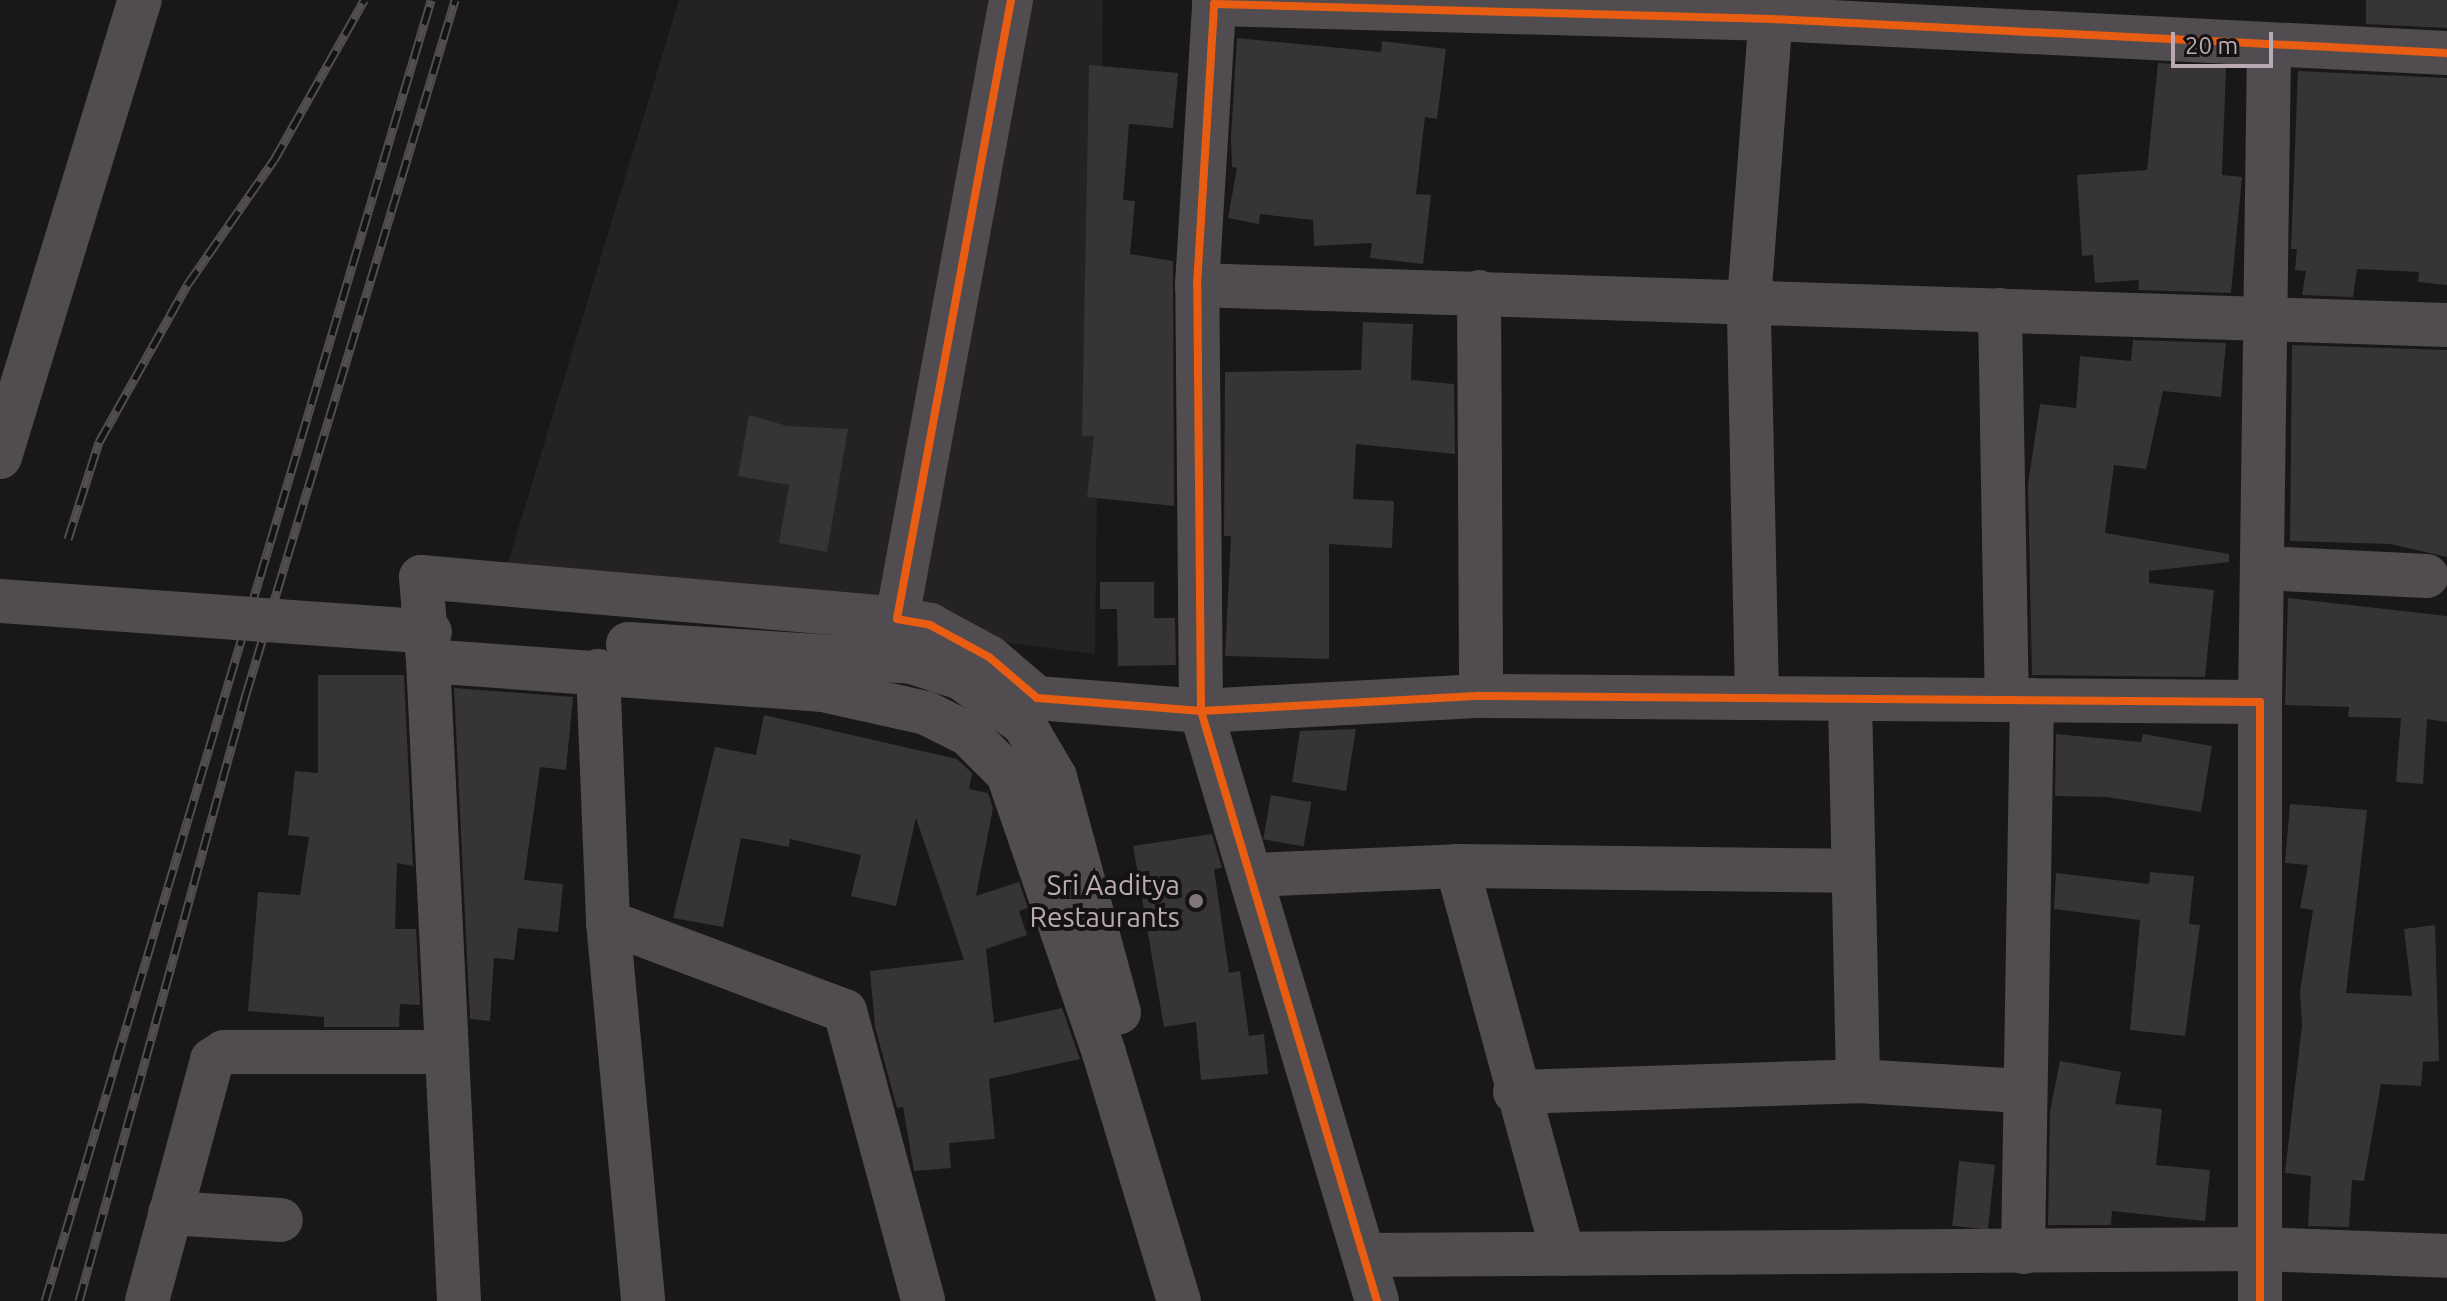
<!DOCTYPE html>
<style>
body{margin:0}
#map{position:relative;width:2447px;height:1301px;overflow:hidden;background:#181818;font-family:Ubuntu,sans-serif}
div>[style]{position:absolute}
[style*='--x']{left:calc(var(--x)*1px);top:calc(var(--y)*1px);width:calc(var(--w)*1px);rotate:calc(var(--a)*1deg)}
.built>*{inset:0;background:#242222}
.building>*{inset:0;background:#363435;transform-origin:0 0}
.minor>*{height:44px;margin:-22px;padding:0 22px;transform-origin:22px;border-radius:22px;background:#514c4f}
.rail>*{height:9px;margin-top:-4.5px;transform-origin:0;background:repeating-linear-gradient(90deg,#141212 0 18px,#524d4f 0 36px);box-sizing:border-box;border-block:2px solid #524d4f}
.minor-bridge>*{height:44px;margin:-22px;padding:0 22px;transform-origin:22px;border-radius:22px;background:#514c4f}
.cycleway>*{height:8px;margin:-4px;padding:0 4px;transform-origin:4px;border-radius:4px;background:#e95d12}
.dots>*{width:22px;height:22px;translate:-50% -50%;box-sizing:border-box;border:4px solid #141212;border-radius:50%}
span{translate:-50% -50%;white-space:nowrap;text-align:center;line-height:1.15;-webkit-text-stroke:8px #141212;paint-order:stroke}
.poi-label{font-size:28px;color:#baa9b2}
.right{translate:-100% -50%;text-align:right}
.scale{position:absolute;left:2171px;top:32px;width:102px;height:36px;box-sizing:border-box;border:4px solid #baa9b2;border-top:0;padding-left:10px;font-size:24px;line-height:28px;white-space:nowrap;color:#baa9b2;-webkit-text-stroke:6px #141212;paint-order:stroke}
</style>
<div id="map">
<div class="built">
<div style="clip-path:polygon(679px 0,1103px 0,1095px 654px,503px 579px)"></div>
</div>
<div class="building">
<div style="clip-path:polygon(2366px 0,2447px 0,2447px 28px,2366px 24px)"></div>
<div style="clip-path:polygon(1237px 38px,1381px 52px,1382px 41px,1446px 49px,1437px 119px,1425px 117px,1416px 194px,1431px 195px,1423px 264px,1370px 258px,1372px 243px,1314px 246px,1313px 220px,1260px 214px,1259px 224px,1228px 218px,1237px 168px,1232px 167px,1231px 137px)"></div>
<div style="clip-path:polygon(2158px 63px,2226px 67px,2222px 175px,2242px 177px,2231px 293px,2138px 290px,2139px 280px,2095px 283px,2093px 255px,2082px 256px,2077px 175px,2147px 170px)"></div>
<div style="clip-path:polygon(1089px 65px,1178px 73px,1173px 128px,1129px 124px,1123px 200px,1135px 201px,1130px 254px,1173px 261px,1174px 506px,1087px 497px,1094px 436px,1082px 436px)"></div>
<div style="clip-path:polygon(2298px 71px,2447px 78px,2447px 285px,2418px 282px,2419px 272px,2357px 269px,2353px 297px,2302px 295px,2306px 271px,2295px 270px,2297px 249px,2291px 249px)"></div>
<div style="clip-path:polygon(1363px 322px,1413px 324px,1411px 380px,1454px 384px,1455px 454px,1356px 444px,1353px 499px,1394px 501px,1392px 548px,1329px 544px,1329px 659px,1225px 656px,1231px 536px,1224px 536px,1225px 372px,1361px 370px)"></div>
<div style="clip-path:polygon(2133px 340px,2226px 343px,2221px 397px,2163px 391px,2146px 469px,2114px 465px,2105px 533px,2229px 554px,2229px 562px,2149px 571px,2149px 583px,2214px 590px,2205px 677px,2032px 675px,2028px 484px,2040px 404px,2076px 408px,2080px 356px,2131px 361px)"></div>
<div style="clip-path:polygon(2292px 345px,2447px 350px,2447px 557px,2390px 544px,2290px 541px)"></div>
<div style="clip-path:polygon(749px 415px,787px 426px,848px 429px,827px 552px,779px 543px,789px 485px,738px 476px)"></div>
<div style="clip-path:polygon(1100px 582px,1154px 582px,1154px 618px,1175px 618px,1176px 665px,1118px 666px,1117px 609px,1100px 609px)"></div>
<div style="clip-path:polygon(2288px 598px,2447px 616px,2447px 722px,2427px 719px,2423px 784px,2396px 782px,2401px 718px,2348px 717px,2349px 707px,2285px 705px)"></div>
<div style="clip-path:polygon(318px 675px,404px 675px,413px 866px,397px 863px,395px 929px,416px 929px,420px 1005px,400px 1004px,399px 1027px,324px 1027px,324px 1017px,248px 1011px,258px 892px,300px 895px,309px 837px,288px 835px,295px 771px,318px 773px)"></div>
<div style="clip-path:polygon(454px 688px,573px 697px,566px 770px,540px 767px,524px 880px,563px 884px,558px 932px,518px 928px,514px 960px,494px 958px,490px 1021px,470px 1019px)"></div>
<div style="clip-path:polygon(764px 715px,957px 759px,972px 773px,969px 789px,988px 793px,993px 808px,976px 896px,1019px 882px,1028px 908px,1019px 911px,1027px 935px,986px 949px,994px 1023px,1062px 1008px,1080px 1059px,989px 1079px,995px 1139px,949px 1143px,951px 1168px,914px 1171px,903px 1107px,897px 1108px,875px 1027px,870px 971px,964px 960px,916px 818px,896px 906px,851px 896px,861px 855px,790px 839px,789px 847px,741px 838px,723px 927px,673px 918px,715px 747px,756px 755px)"></div>
<div style="clip-path:polygon(1356px 729px,1346px 791px,1292px 782px,1300px 731px)"></div>
<div style="clip-path:polygon(2056px 734px,2141px 742px,2143px 734px,2212px 746px,2201px 812px,2107px 797px,2055px 796px)"></div>
<div style="left:1271px;top:795px;width:41px;height:45px;rotate:10deg"></div>
<div style="clip-path:polygon(2290px 804px,2367px 810px,2346px 993px,2412px 996px,2404px 929px,2435px 925px,2439px 1061px,2423px 1062px,2421px 1086px,2381px 1084px,2364px 1181px,2352px 1180px,2349px 1227px,2308px 1226px,2311px 1176px,2285px 1173px,2302px 1025px,2300px 991px,2313px 910px,2300px 908px,2308px 865px,2285px 863px)"></div>
<div style="clip-path:polygon(1212px 834px,1222px 868px,1214px 869px,1229px 973px,1240px 971px,1249px 1036px,1264px 1034px,1268px 1074px,1201px 1080px,1196px 1022px,1164px 1027px,1133px 846px)"></div>
<div style="clip-path:polygon(2150px 872px,2194px 876px,2189px 924px,2200px 925px,2185px 1036px,2130px 1030px,2140px 920px,2054px 909px,2056px 873px,2149px 884px)"></div>
<div style="clip-path:polygon(2060px 1061px,2121px 1072px,2115px 1104px,2162px 1109px,2156px 1165px,2210px 1170px,2205px 1221px,2112px 1211px,2111px 1225px,2048px 1225px,2050px 1112px)"></div>
<div style="left:1959px;top:1161px;width:36px;height:65px;rotate:6deg"></div>
</div>
<div class="minor">
<div style="--x:1011;--y:0;--w:629;--a:100.44"></div>
<div style="--x:897;--y:619;--w:34;--a:10"></div>
<div style="--x:930;--y:625;--w:67;--a:28.5"></div>
<div style="--x:989;--y:657;--w:63;--a:40.5"></div>
<div style="--x:1037;--y:698;--w:165;--a:4.5"></div>
<div style="--x:1201;--y:711;--w:280;--a:-3.1"></div>
<div style="--x:1481;--y:696;--w:779;--a:0.44"></div>
<div style="--x:2260;--y:702;--w:599;--a:90"></div>
<div style="--x:1197;--y:285;--w:1251;--a:1.83"></div>
<div style="--x:1479;--y:292;--w:404;--a:89.7"></div>
<div style="--x:2000;--y:310;--w:390;--a:89"></div>
<div style="--x:0;--y:457;--w:478;--a:-73"></div>
<div style="--x:2263;--y:568;--w:164;--a:2.8"></div>
<div style="--x:628;--y:644;--w:285;--a:3.6"></div>
<div style="--x:912;--y:662;--w:52;--a:18.1"></div>
<div style="--x:961;--y:678;--w:78;--a:36.1"></div>
<div style="--x:1024;--y:724;--w:61;--a:59.7"></div>
<div style="--x:1055;--y:777;--w:244;--a:74.8"></div>
<div style="--x:428;--y:661;--w:84;--a:-94.8"></div>
<div style="--x:421;--y:577;--w:478;--a:5"></div>
<div style="--x:598;--y:671;--w:251;--a:87.7"></div>
<div style="--x:608;--y:922;--w:253;--a:20.6"></div>
<div style="--x:845;--y:1011;--w:300;--a:74.9"></div>
<div style="--x:1757;--y:698;--w:398;--a:-91.2"></div>
<div style="--x:1749;--y:300;--w:301;--a:-85.6"></div>
<div style="--x:1850;--y:699;--w:382;--a:88.8"></div>
<div style="--x:2260;--y:702;--w:656;--a:-89.21"></div>
<div style="--x:1457;--y:866;--w:402;--a:74.7"></div>
<div style="--x:1254;--y:875;--w:203;--a:-2.5"></div>
<div style="--x:1457;--y:866;--w:395;--a:0.7"></div>
<div style="--x:608;--y:922;--w:381;--a:84.7"></div>
<div style="--x:1515;--y:1092;--w:343;--a:-1.8"></div>
<div style="--x:1858;--y:1081;--w:164;--a:3.5"></div>
<div style="--x:170;--y:1213;--w:111;--a:3.6"></div>
<div style="--x:2023;--y:1252;--w:552;--a:-89.07"></div>
<div style="--x:1365;--y:1255;--w:894;--a:-0.38"></div>
<div style="--x:2259;--y:1249;--w:188;--a:2.1"></div>
<div style="--x:147;--y:1301;--w:250;--a:-74.9"></div>
<div style="--x:212;--y:1060;--w:14;--a:-34"></div>
<div style="--x:224;--y:1052;--w:222;--a:0"></div>
<div style="--x:459;--y:1301;--w:641;--a:-92.77"></div>
<div style="--x:428;--y:661;--w:396;--a:4.2"></div>
<div style="--x:823;--y:690;--w:106;--a:12.6"></div>
<div style="--x:926;--y:713;--w:47;--a:26.6"></div>
<div style="--x:968;--y:734;--w:57;--a:45"></div>
<div style="--x:1008;--y:774;--w:295;--a:71"></div>
<div style="--x:1104;--y:1053;--w:259;--a:73.2"></div>
<div style="--x:1377;--y:1301;--w:616;--a:-106.61"></div>
<div style="--x:1201;--y:711;--w:426;--a:-90.5"></div>
<div style="--x:1197;--y:285;--w:282;--a:-86.5"></div>
<div style="--x:1214;--y:4;--w:558;--a:1.54"></div>
<div style="--x:1772;--y:19;--w:676;--a:2.88"></div>
</div>
<div class="rail">
<div style="--x:68;--y:539;--w:102;--a:-72.3"></div>
<div style="--x:99;--y:442;--w:180;--a:-60.7"></div>
<div style="--x:187;--y:285;--w:152;--a:-55.2"></div>
<div style="--x:274;--y:160;--w:184;--a:-60.6"></div>
<div style="--x:45;--y:1301;--w:1357;--a:-73.47"></div>
<div style="--x:79;--y:1301;--w:630;--a:-74.62"></div>
<div style="--x:246;--y:694;--w:725;--a:-73.24"></div>
</div>
<div class="minor-bridge">
<div style="--x:0;--y:601;--w:431;--a:4.1"></div>
</div>
<div class="cycleway">
<div style="--x:1011;--y:0;--w:629;--a:100.44"></div>
<div style="--x:897;--y:619;--w:34;--a:10"></div>
<div style="--x:930;--y:625;--w:67;--a:28.5"></div>
<div style="--x:989;--y:657;--w:63;--a:40.5"></div>
<div style="--x:1037;--y:698;--w:165;--a:4.5"></div>
<div style="--x:1201;--y:711;--w:280;--a:-3.1"></div>
<div style="--x:1481;--y:696;--w:779;--a:0.44"></div>
<div style="--x:2260;--y:702;--w:599;--a:90"></div>
<div style="--x:1377;--y:1301;--w:616;--a:-106.61"></div>
<div style="--x:1201;--y:711;--w:426;--a:-90.5"></div>
<div style="--x:1197;--y:285;--w:282;--a:-86.5"></div>
<div style="--x:1214;--y:4;--w:558;--a:1.54"></div>
<div style="--x:1772;--y:19;--w:676;--a:2.88"></div>
</div>
<div class="dots">
<div style="left:1196px;top:901px;background:#81767c"></div>
</div>
<div class="poi-label">
<span class="right" style="left:1180px;top:901px">Sri Aaditya<br>Restaurants</span>
</div>
<div class="scale">20 m</div>
</div>
